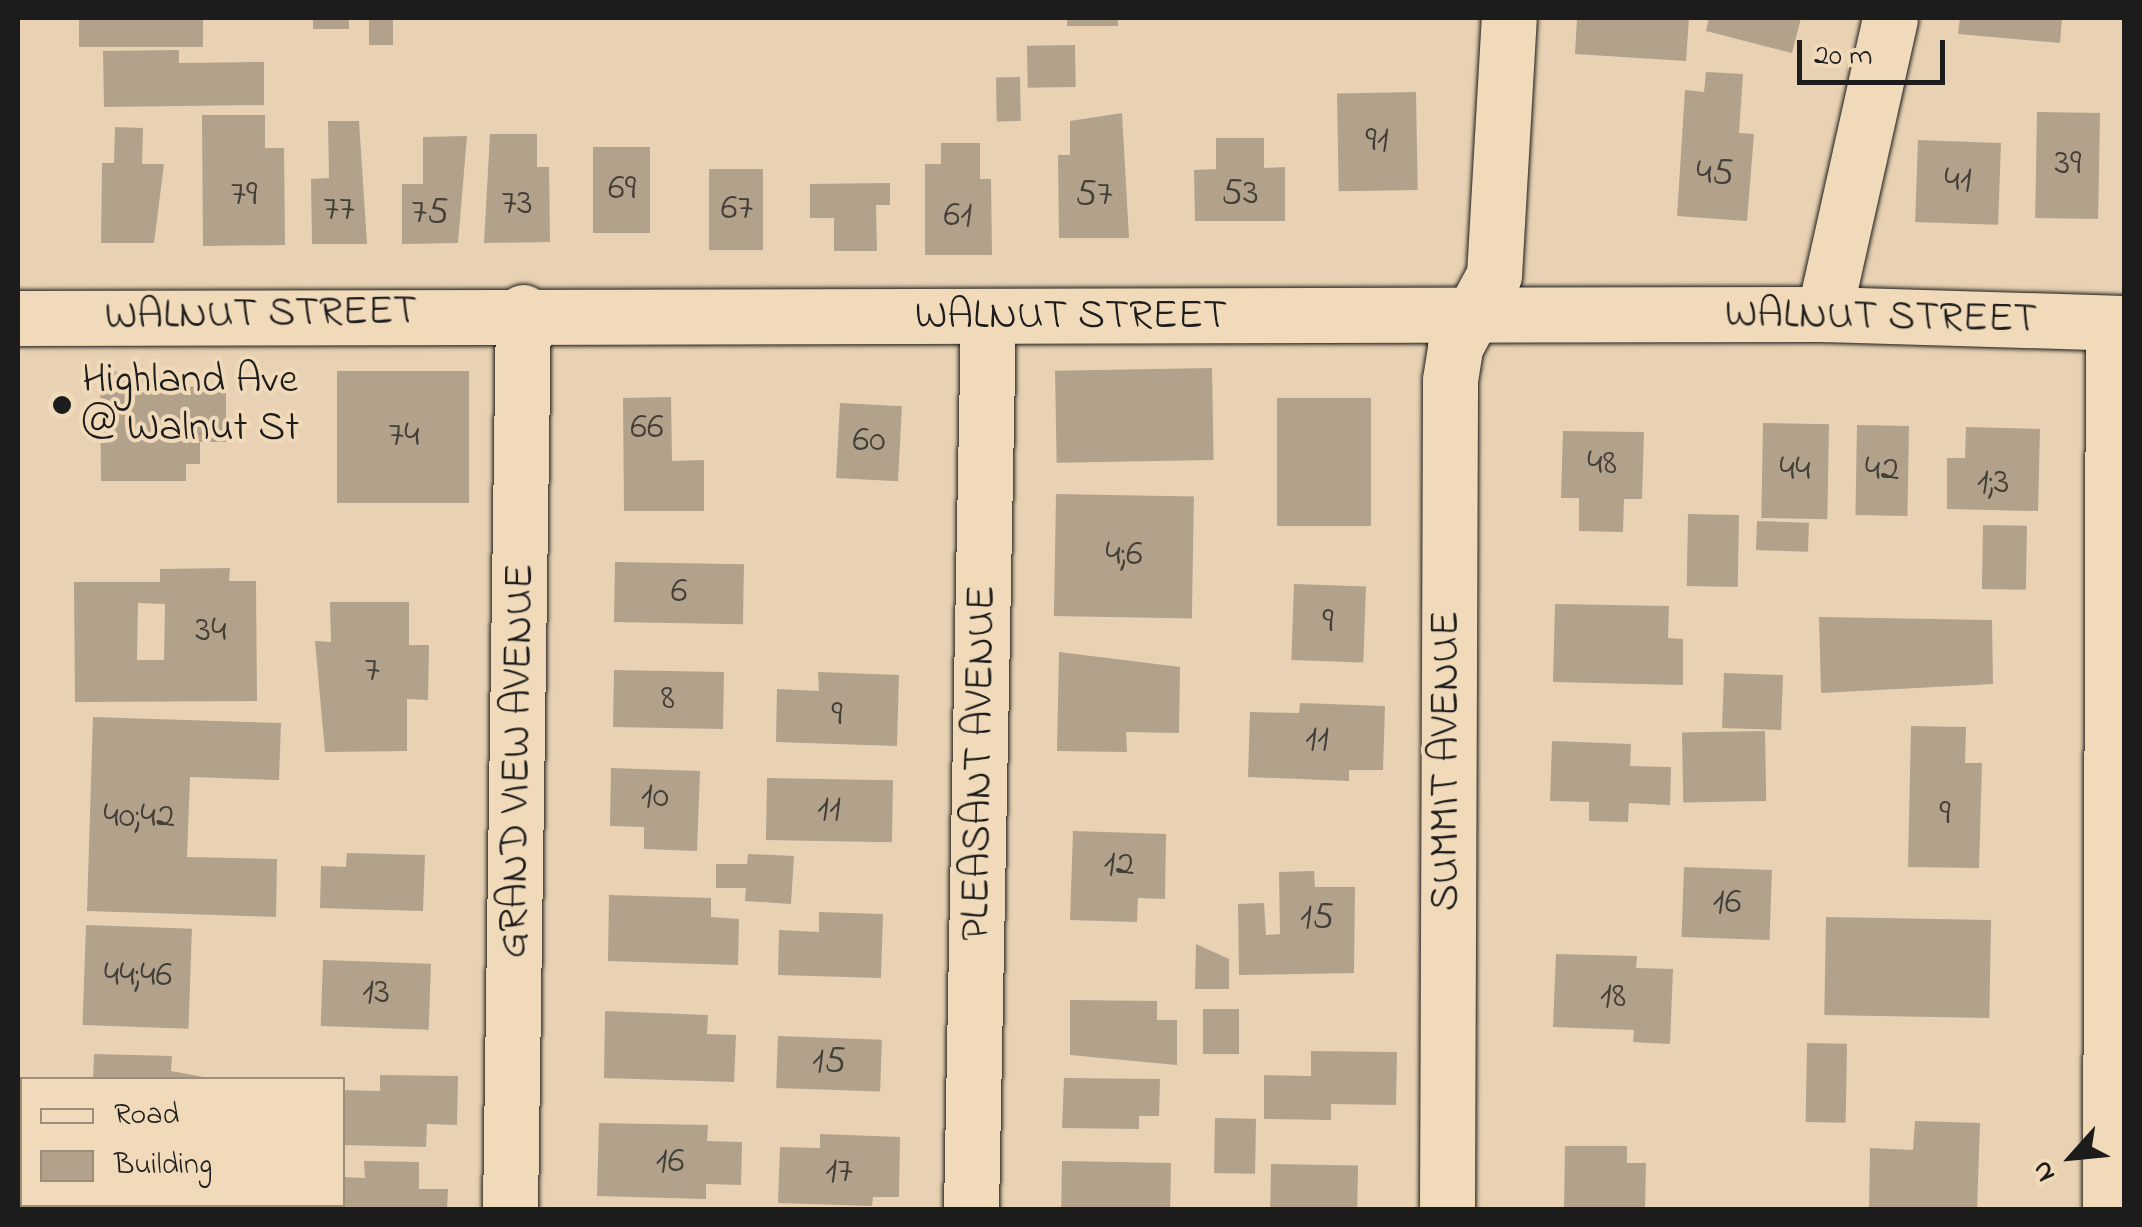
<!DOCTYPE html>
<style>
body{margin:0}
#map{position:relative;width:2142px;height:1227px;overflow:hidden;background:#e8d2b3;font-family:"Indie Flower",sans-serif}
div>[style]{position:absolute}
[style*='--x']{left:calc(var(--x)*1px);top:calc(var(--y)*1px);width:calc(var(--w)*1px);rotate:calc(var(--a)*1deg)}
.building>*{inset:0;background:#b2a28b;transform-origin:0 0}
.roads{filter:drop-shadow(0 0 2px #1c1c1c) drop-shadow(0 0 2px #1c1c1c)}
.minor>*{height:55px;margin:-27.5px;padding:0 27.5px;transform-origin:27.5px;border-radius:27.5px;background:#f0dab9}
.dots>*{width:28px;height:28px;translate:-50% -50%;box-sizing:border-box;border:5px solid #f0dab9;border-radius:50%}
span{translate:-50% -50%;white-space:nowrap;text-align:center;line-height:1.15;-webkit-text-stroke:8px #f0dab9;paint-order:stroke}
.number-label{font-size:38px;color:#423e38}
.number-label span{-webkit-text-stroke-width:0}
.street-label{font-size:42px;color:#1c1c1c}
.poi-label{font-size:42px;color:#1c1c1c}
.left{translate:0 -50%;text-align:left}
.frame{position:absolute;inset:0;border:20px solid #1c1c1c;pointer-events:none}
.legend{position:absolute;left:20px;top:1077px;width:325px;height:130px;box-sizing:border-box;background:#f0dab9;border:2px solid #9b8e7a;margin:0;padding:12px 18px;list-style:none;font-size:30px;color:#1c1c1c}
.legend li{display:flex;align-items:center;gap:20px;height:50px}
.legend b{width:50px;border:2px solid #9b8e7a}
.north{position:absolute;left:2022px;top:1107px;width:100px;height:100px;-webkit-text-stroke:8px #f0dab9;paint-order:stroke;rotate:243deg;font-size:28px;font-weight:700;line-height:40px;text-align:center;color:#1c1c1c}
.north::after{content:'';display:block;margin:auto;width:35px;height:45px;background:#1c1c1c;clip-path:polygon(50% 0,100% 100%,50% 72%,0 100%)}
.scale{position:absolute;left:1797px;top:40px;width:148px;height:45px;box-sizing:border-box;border:5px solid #1c1c1c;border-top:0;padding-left:12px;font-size:30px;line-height:35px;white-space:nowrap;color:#1c1c1c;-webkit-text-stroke:8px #f0dab9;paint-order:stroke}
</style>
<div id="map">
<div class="building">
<div style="left:79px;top:18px;width:124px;height:29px"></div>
<div style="left:313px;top:18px;width:36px;height:11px"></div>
<div style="left:369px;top:18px;width:24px;height:27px"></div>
<div style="left:1067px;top:18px;width:51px;height:8px"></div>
<div style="clip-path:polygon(1577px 18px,1689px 18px,1686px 61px,1575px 54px)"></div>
<div style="clip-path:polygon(1709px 18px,1801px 18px,1792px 53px,1706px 31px)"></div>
<div style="clip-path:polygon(1960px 18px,2062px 18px,2060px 43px,1958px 34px)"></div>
<div style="left:1075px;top:45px;width:42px;height:48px;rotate:89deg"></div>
<div style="clip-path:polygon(179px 50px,179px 63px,264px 62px,264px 105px,104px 107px,103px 51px)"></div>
<div style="clip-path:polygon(1706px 72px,1743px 74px,1739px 133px,1754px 134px,1747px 221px,1677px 216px,1685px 90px,1704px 92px)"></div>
<div style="left:1020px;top:77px;width:44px;height:24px;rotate:89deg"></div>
<div style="left:1416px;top:92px;width:98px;height:79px;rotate:89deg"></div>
<div style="left:2037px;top:112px;width:63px;height:106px;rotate:1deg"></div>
<div style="clip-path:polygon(1122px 113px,1129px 238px,1059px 238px,1058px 155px,1070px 155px,1070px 121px)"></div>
<div style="clip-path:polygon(202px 115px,265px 115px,265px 148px,284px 148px,285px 245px,203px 246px)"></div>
<div style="clip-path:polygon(328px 121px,359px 121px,367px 244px,312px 244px,311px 179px,329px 178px)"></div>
<div style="clip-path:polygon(115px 127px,143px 128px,142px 164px,164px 164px,154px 243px,101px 243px,102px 163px,114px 163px)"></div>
<div style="clip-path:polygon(490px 134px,537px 134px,537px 167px,549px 167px,550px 242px,484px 243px)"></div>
<div style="clip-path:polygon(467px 136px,458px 243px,402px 244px,402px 184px,423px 184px,423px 137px)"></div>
<div style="clip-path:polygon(1216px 138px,1264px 138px,1264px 168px,1285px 167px,1285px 221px,1195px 221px,1194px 170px,1216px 169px)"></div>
<div style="left:1918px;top:140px;width:83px;height:82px;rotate:2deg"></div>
<div style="clip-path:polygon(941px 143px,980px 143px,980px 179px,991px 179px,992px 255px,925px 255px,925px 164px,941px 164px)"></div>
<div style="left:593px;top:147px;width:57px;height:86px"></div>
<div style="left:709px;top:169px;width:54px;height:81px"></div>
<div style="clip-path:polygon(890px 183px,890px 205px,876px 205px,877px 251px,834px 251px,834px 218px,810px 218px,810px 184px)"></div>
<div style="left:1212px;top:368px;width:92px;height:157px;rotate:89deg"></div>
<div style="clip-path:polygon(179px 371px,179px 387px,226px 386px,226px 442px,200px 442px,200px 464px,186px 464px,186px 481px,101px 481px,100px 372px)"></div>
<div style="left:337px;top:371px;width:132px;height:132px"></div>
<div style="clip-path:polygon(671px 397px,672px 461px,704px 460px,704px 511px,624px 511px,623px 398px)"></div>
<div style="left:1371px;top:398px;width:128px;height:94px;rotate:90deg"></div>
<div style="left:840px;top:403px;width:62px;height:75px;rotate:3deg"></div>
<div style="left:1763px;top:423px;width:66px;height:95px;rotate:1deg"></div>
<div style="left:1857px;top:425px;width:52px;height:90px;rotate:1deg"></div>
<div style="clip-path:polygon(1966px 427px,2040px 429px,2038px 511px,1947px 509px,1947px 458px,1965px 458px)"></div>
<div style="clip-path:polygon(1563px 431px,1644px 432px,1642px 499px,1624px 499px,1623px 532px,1579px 531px,1579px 498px,1561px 498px)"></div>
<div style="left:1056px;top:494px;width:138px;height:122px;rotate:1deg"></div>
<div style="left:1688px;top:514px;width:51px;height:72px;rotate:1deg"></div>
<div style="left:1757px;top:521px;width:52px;height:29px;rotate:2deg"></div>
<div style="left:1983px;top:525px;width:44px;height:64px;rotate:1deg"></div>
<div style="left:615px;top:562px;width:129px;height:60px;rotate:1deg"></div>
<div style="clip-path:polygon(evenodd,230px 568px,229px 581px,256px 581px,257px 701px,75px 702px,74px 582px,160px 582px,160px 569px,230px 568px,138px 603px,165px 604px,164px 660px,137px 660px,138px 603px)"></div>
<div style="left:1294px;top:584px;width:72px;height:76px;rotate:2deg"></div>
<div style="clip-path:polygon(330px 602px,409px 602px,409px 645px,429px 645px,428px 700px,407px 699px,407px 751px,325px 752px,315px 641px,331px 642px)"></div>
<div style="clip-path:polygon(1555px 604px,1669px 606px,1668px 638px,1683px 639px,1683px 685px,1553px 682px)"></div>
<div style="clip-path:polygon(1819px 617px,1992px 620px,1993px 684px,1821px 693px)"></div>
<div style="clip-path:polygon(1059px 652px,1180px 667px,1179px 733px,1126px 732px,1127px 752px,1057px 751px)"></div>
<div style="left:614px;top:670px;width:110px;height:57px;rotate:1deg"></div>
<div style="clip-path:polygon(818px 672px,899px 675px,897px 746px,776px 742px,777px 689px,819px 691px)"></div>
<div style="left:1724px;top:673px;width:59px;height:55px;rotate:2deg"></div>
<div style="clip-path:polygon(1300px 703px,1385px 706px,1383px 770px,1349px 770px,1349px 781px,1248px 777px,1250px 712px,1299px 713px)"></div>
<div style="clip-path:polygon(93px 717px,281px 723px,279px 780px,190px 777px,187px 857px,277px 859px,276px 917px,87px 911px)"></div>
<div style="clip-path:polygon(1911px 726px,1966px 727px,1965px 763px,1982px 763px,1979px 868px,1908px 867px)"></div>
<div style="left:1765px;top:731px;width:70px;height:83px;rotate:89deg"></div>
<div style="clip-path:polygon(1552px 741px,1631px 744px,1630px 766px,1671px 767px,1670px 805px,1629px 803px,1628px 822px,1589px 821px,1589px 802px,1550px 801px)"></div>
<div style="clip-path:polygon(611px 768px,700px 771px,697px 851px,644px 849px,644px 827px,610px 826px)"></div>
<div style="left:767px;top:778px;width:126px;height:62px;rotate:1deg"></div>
<div style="clip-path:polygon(1073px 831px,1166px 834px,1165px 899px,1138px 898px,1137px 922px,1070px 920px)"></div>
<div style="clip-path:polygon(347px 853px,425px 855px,423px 911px,320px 908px,321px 866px,346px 867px)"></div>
<div style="clip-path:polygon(748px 854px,794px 856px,791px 904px,745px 901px,746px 888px,716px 888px,716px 864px,747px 864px)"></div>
<div style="left:1684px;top:867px;width:88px;height:70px;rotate:2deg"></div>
<div style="clip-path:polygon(1314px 871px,1315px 887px,1355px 887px,1354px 973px,1239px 975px,1238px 904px,1264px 903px,1266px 935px,1280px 934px,1279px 872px)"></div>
<div style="clip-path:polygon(609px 895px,711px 898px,711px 917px,739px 919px,738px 965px,608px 961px)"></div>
<div style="clip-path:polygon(819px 912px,883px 914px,881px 978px,778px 975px,779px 930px,819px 932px)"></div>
<div style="left:1991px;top:920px;width:98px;height:165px;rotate:91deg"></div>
<div style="left:86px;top:925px;width:106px;height:100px;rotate:2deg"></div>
<div style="clip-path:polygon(1196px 944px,1229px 959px,1229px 989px,1195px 989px)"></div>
<div style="clip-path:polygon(1556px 954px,1637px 956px,1636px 968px,1673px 969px,1670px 1044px,1633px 1042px,1634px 1030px,1553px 1027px)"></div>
<div style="left:323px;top:960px;width:108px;height:66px;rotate:2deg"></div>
<div style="clip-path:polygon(1070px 1000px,1157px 1001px,1157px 1020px,1177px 1020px,1177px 1065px,1070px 1055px)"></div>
<div style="left:1203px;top:1009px;width:36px;height:45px"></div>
<div style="clip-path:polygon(605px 1011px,708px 1015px,707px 1034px,736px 1035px,734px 1082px,604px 1078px)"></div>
<div style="left:778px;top:1036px;width:104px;height:52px;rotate:2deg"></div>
<div style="left:1807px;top:1043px;width:40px;height:79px;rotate:1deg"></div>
<div style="clip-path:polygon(1311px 1051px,1397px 1052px,1396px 1105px,1331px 1104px,1331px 1120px,1264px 1119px,1264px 1075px,1311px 1076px)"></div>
<div style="clip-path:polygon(94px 1054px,172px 1056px,171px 1071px,220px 1080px,93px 1080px)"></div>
<div style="clip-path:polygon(380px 1075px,458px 1076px,457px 1125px,427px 1124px,426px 1147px,342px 1145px,342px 1090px,380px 1091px)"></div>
<div style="clip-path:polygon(1064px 1078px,1160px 1079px,1159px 1116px,1139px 1116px,1139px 1129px,1062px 1128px)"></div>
<div style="left:1215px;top:1118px;width:41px;height:55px;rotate:1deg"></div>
<div style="clip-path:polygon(1915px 1121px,1980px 1123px,1977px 1210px,1869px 1210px,1870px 1148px,1913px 1150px)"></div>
<div style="clip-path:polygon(599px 1123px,708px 1125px,707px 1141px,742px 1142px,741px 1185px,706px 1184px,706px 1199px,597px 1196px)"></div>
<div style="clip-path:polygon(820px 1134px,900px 1137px,899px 1197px,873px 1197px,872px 1206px,778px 1203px,780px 1147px,820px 1148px)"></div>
<div style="clip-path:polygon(1565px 1146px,1627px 1146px,1627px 1163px,1646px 1163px,1645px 1210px,1564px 1210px)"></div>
<div style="clip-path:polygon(364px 1161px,419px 1162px,419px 1189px,448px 1189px,447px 1210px,335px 1210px,342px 1177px,365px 1178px)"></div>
<div style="left:1062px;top:1161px;width:109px;height:49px;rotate:1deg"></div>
<div style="left:1271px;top:1164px;width:87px;height:46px;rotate:1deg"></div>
</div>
<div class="roads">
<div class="minor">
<div style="--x:1824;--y:314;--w:303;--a:-77.4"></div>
<div style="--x:18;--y:318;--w:1806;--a:-0.13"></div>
<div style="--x:1824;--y:314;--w:300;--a:1.7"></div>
<div style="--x:510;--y:1210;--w:898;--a:-89.17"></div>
<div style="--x:971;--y:1210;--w:893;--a:-88.91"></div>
<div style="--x:1447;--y:1210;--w:830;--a:-89.79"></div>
<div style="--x:1450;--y:380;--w:33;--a:-81"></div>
<div style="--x:1455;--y:347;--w:82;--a:-61.6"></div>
<div style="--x:1494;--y:275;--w:257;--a:-86.7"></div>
<div style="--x:2110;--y:1210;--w:887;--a:-89.81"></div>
</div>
</div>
<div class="dots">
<div style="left:62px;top:405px;background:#1c1c1c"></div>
</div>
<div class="number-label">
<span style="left:1377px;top:142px">91</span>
<span style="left:2068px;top:165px">39</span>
<span style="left:1715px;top:175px">45</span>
<span style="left:1958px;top:182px">41</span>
<span style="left:622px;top:190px">69</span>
<span style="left:1240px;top:195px">53</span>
<span style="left:244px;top:196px">79</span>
<span style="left:1094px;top:196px">57</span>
<span style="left:517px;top:205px">73</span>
<span style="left:737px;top:210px">67</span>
<span style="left:339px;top:211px">77</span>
<span style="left:430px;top:214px">75</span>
<span style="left:958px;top:217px">61</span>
<span style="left:647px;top:429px">66</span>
<span style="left:404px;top:437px">74</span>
<span style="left:869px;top:442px">60</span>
<span style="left:1602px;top:465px">48</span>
<span style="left:1795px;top:471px">44</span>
<span style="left:1882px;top:471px">42</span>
<span style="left:1993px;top:484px">1;3</span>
<span style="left:1124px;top:556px">4;6</span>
<span style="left:679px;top:593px">6</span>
<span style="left:1328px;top:623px">9</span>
<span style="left:211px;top:632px">34</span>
<span style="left:372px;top:672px">7</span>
<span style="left:668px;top:700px">8</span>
<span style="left:837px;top:716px">9</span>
<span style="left:1317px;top:741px">11</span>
<span style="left:655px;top:798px">10</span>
<span style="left:829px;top:811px">11</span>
<span style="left:1945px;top:815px">9</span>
<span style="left:139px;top:818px">40;42</span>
<span style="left:1119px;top:866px">12</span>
<span style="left:1727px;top:904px">16</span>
<span style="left:1317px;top:919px">15</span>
<span style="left:138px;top:977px">44;46</span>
<span style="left:376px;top:994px">13</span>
<span style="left:1613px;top:998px">18</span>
<span style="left:829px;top:1063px">15</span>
<span style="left:670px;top:1163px">16</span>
<span style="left:839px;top:1173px">17</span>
</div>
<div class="street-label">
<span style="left:261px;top:315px;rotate:-1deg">WALNUT STREET</span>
<span style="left:1071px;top:317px">WALNUT STREET</span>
<span style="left:1881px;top:318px;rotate:1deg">WALNUT STREET</span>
<span style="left:518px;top:761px;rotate:-89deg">GRAND VIEW AVENUE</span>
<span style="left:1447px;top:761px;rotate:-90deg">SUMMIT AVENUE</span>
<span style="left:980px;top:763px;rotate:-89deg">PLEASANT AVENUE</span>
</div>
<div class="poi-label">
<span class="left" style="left:82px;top:405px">Highland Ave<br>@ Walnut St</span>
</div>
<div class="frame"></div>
<ul class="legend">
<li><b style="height:12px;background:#f0dab9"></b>Road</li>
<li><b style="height:28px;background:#b2a28b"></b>Building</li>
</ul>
<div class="north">N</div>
<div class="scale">20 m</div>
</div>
